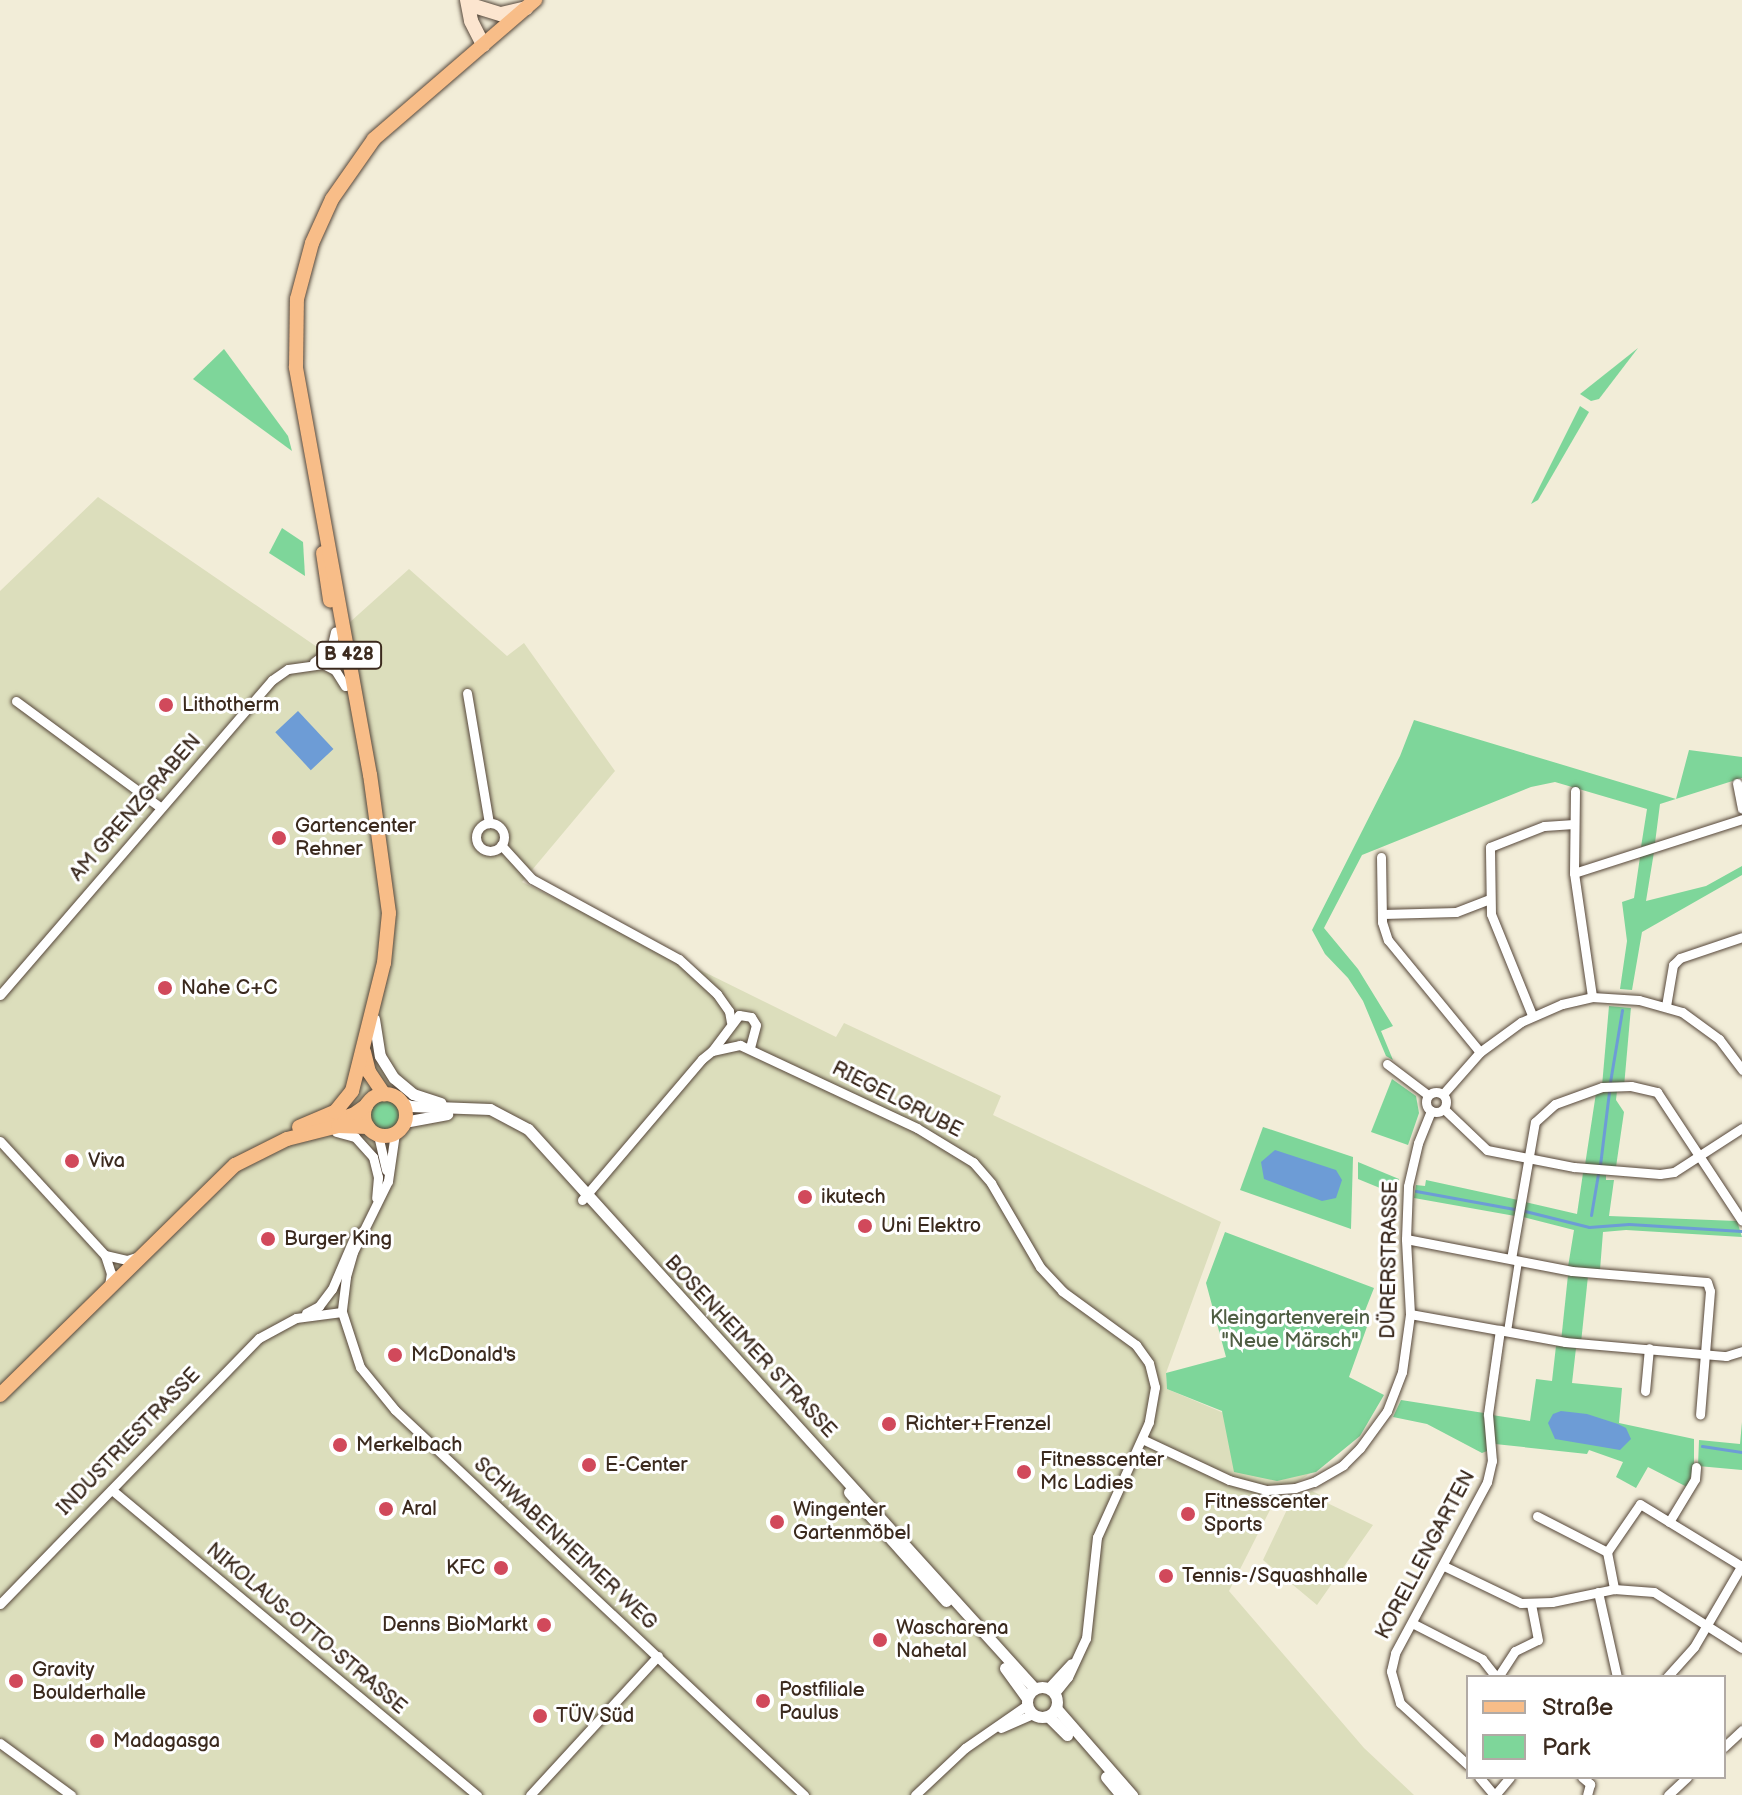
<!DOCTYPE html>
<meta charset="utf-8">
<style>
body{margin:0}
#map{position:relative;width:1742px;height:1795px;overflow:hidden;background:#f2edd8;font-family:"Balsamiq Sans",sans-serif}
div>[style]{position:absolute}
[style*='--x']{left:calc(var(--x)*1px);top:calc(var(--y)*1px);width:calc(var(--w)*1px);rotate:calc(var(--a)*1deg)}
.built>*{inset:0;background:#dcdebc}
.green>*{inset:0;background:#7ed69a;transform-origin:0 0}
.round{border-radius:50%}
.water>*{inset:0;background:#6d9cd6;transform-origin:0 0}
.stream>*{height:3px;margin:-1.5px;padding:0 1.5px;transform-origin:1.5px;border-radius:1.5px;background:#6d9cd6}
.roads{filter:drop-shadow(0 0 2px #56473a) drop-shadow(0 0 2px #56473a)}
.pedestrian>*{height:7px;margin:-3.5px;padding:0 3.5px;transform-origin:3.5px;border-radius:3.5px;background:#fff}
.minor>*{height:9px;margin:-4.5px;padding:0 4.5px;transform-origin:4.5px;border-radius:4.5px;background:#fff}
.minor>.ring{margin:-4.5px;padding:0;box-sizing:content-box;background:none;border:9px solid #fff;border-radius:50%}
.tertiary>*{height:11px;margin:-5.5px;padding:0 5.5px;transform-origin:5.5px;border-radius:5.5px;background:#fff}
.tertiary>.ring{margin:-5.5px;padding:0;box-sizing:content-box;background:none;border:11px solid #fff;border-radius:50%}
.secondary>*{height:14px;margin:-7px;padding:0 7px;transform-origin:7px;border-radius:7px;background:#fce5cf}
.primary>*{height:14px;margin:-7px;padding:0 7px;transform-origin:7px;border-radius:7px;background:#f8bd88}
.primary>.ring{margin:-7px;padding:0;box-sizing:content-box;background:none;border:14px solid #f8bd88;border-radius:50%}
.dots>*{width:22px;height:22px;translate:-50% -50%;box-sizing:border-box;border:4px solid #fff;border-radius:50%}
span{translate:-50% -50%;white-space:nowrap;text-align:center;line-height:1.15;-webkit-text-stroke:6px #fff;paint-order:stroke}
.shield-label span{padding:2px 6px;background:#fff;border:2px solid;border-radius:6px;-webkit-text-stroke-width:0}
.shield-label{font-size:18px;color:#3b2a1e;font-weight:700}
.poi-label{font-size:20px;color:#3b2a1e}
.left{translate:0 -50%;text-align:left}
.right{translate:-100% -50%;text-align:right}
.street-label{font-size:20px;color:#3b2a1e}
.park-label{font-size:20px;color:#4f5e43}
.legend{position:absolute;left:1466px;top:1675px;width:260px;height:104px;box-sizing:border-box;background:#fff;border:2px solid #b1aaa5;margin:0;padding:10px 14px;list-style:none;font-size:24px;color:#3b2a1e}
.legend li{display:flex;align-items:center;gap:16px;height:40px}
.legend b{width:40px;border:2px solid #b1aaa5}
</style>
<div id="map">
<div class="built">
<div style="clip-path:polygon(98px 497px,320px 649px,409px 569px,507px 656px,524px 643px,615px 771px,522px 882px,836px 1037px,844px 1023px,1001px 1096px,993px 1115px,1221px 1222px,1166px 1373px,1167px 1389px,1331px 1458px,1276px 1498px,1229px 1591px,1364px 1748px,1414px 1795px,0 1795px,0 591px)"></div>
<div style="clip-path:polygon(1312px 1491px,1320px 1495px,1319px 1499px,1373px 1525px,1317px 1605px,1263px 1560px,1293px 1497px)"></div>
</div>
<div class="green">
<div style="clip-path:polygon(1638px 348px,1599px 399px,1591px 401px,1580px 394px)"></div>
<div style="clip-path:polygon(224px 349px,288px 436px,292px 451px,193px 379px)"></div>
<div style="clip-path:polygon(1580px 406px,1589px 412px,1538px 500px,1531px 504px)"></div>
<div style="clip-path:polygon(282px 528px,303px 542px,305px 576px,269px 553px)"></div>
<div style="clip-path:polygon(1414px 720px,1676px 799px,1689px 750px,1742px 757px,1742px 778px,1660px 804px,1655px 843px,1641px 847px,1647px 809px,1555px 782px,1531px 787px,1362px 855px,1324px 928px,1358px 969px,1393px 1026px,1381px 1031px,1393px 1060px,1386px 1056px,1363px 1001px,1348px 978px,1325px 954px,1312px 930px,1400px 756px)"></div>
<div style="clip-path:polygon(1654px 852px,1646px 901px,1706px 886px,1742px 866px,1742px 875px,1642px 932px,1632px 990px,1620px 989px,1627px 941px,1622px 902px,1634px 898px,1640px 857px)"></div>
<div style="left:1609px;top:1006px;width:22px;height:80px;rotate:5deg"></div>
<div style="clip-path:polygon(1392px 1079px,1416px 1096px,1419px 1113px,1408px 1145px,1371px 1132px)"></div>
<div style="clip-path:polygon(1617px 1091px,1616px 1100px,1624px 1112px,1616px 1167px,1585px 1165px,1596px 1093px)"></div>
<div class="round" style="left:370px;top:1100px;width:30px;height:30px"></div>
<div style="clip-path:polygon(1263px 1127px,1353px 1157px,1351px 1229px,1240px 1190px)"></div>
<div style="clip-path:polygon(1358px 1162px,1399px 1179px,1397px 1195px,1358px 1179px)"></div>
<div style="clip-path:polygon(1583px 1173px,1606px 1175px,1606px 1180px,1614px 1180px,1609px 1216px,1737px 1221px,1742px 1237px,1626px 1230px,1603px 1232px,1600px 1270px,1568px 1267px,1574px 1230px,1523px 1217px,1525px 1202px,1577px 1214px)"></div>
<div style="clip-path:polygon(1426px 1180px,1518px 1200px,1515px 1216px,1414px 1198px,1416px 1185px,1425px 1186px)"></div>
<div style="clip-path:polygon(1225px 1232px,1374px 1288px,1361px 1321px,1368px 1324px,1349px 1377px,1384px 1395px,1360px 1436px,1316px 1472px,1277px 1481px,1234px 1472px,1222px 1411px,1167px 1389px,1166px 1373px,1226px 1357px,1206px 1283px)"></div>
<div style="left:1568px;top:1275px;width:20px;height:64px;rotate:6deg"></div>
<div style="clip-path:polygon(1556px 1346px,1576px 1348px,1572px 1383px,1622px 1388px,1619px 1423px,1694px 1439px,1694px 1467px,1687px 1487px,1648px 1467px,1636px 1488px,1616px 1477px,1623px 1462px,1589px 1450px,1587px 1454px,1495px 1444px,1492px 1415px,1530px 1421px,1536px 1379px,1552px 1381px)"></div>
<div style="clip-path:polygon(1401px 1400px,1484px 1413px,1487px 1451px,1482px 1453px,1427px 1424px,1393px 1417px)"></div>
<div style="clip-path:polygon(1742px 1422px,1742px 1470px,1698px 1466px,1699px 1440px,1740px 1444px)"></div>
</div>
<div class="water">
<div style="left:298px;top:711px;width:52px;height:31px;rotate:47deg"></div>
<div style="clip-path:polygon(1275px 1150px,1336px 1170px,1342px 1180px,1336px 1198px,1322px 1201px,1264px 1179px,1261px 1162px)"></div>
<div style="clip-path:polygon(1561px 1411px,1587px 1414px,1618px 1424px,1626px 1428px,1631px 1439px,1620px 1450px,1555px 1439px,1548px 1423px,1553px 1414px)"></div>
</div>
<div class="stream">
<div style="--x:1610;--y:1082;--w:73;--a:-80.5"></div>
<div style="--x:1600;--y:1165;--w:74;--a:-83"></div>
<div style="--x:1416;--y:1191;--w:100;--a:10.4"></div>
<div style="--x:1525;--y:1211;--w:66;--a:14"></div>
<div style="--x:1589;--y:1227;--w:40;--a:-4.3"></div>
<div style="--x:1629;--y:1224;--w:113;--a:3.5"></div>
<div style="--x:1591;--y:1215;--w:42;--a:-80.3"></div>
<div style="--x:1702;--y:1446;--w:40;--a:8.5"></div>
</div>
<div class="roads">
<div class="pedestrian">
<div style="--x:1507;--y:1331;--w:71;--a:-81.1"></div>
</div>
<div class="minor">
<div style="--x:314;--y:662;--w:21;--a:-37"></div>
<div style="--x:331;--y:649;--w:18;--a:-77"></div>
<div style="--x:467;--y:693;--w:132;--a:80.4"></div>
<div style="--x:16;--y:701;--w:179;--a:36.4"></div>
<div style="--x:1737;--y:783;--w:26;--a:79"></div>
<div style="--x:1575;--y:791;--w:82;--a:90.7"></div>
<div style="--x:1574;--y:873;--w:125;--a:81.7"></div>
<div class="ring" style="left:476px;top:823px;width:19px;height:19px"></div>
<div style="--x:501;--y:845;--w:46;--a:47.6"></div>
<div style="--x:532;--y:879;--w:167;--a:28.6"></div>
<div style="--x:679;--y:959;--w:52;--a:42.6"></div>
<div style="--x:717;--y:994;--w:21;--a:55"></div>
<div style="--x:729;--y:1011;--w:11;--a:80"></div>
<div style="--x:1381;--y:857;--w:65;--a:89.1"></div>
<div style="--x:1382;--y:922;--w:19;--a:72"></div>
<div style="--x:1388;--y:940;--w:145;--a:50.6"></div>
<div style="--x:1574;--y:873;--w:176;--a:-17.8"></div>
<div style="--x:1383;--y:914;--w:73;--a:-1.6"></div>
<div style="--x:1456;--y:912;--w:34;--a:-21"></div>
<div style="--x:0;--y:995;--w:416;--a:-49.2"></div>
<div style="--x:272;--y:680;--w:19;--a:-35"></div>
<div style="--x:288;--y:669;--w:35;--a:-8"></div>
<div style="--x:323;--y:664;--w:13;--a:27"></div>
<div style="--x:335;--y:670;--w:19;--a:58"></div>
<div style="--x:1666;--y:1006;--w:42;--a:-80.3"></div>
<div style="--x:1673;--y:965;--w:10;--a:-45"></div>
<div style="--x:1680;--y:958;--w:65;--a:-18.7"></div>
<div style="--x:1532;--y:1015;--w:109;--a:-112.1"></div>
<div style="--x:1491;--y:914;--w:67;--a:-90.9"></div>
<div style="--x:1490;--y:847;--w:58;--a:-21.3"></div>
<div style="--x:1544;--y:826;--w:30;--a:-4"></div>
<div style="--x:712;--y:1051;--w:45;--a:-53.1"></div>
<div style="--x:739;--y:1015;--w:12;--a:9"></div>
<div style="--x:751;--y:1017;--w:9;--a:58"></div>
<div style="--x:756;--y:1025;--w:23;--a:105"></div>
<div style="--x:1387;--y:1064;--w:51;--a:37.1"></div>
<div class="ring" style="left:1426px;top:1092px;width:11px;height:11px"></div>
<div style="--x:1443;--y:1094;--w:56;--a:-48.6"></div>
<div style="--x:1480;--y:1052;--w:51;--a:-36.2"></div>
<div style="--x:1521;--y:1022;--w:45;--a:-23.7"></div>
<div style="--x:1562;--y:1004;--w:31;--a:-13"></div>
<div style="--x:1592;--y:997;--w:47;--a:3.7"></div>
<div style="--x:1639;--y:1000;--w:45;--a:15.6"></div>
<div style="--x:1682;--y:1012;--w:46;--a:36.1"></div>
<div style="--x:1719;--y:1039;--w:39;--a:53"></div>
<div style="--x:1444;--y:1109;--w:59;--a:43.6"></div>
<div style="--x:1487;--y:1150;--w:89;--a:11.1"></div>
<div style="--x:1574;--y:1167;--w:86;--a:4.7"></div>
<div style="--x:1660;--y:1174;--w:14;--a:-8"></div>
<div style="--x:1674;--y:1172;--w:81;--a:-32.9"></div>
<div style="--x:336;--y:1132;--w:20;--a:15"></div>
<div style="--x:355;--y:1137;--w:27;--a:48"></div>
<div style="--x:373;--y:1157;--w:21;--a:76"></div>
<div style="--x:378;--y:1177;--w:21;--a:95"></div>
<div style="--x:395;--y:1133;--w:49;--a:98.3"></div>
<div style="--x:388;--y:1181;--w:79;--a:116.2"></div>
<div style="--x:353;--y:1252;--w:26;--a:106"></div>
<div style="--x:346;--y:1277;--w:35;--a:97"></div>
<div style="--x:342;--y:1312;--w:58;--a:71.9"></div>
<div style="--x:360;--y:1367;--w:55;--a:50.9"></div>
<div style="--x:395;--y:1410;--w:562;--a:43.27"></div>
<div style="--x:378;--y:1135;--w:36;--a:77"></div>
<div style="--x:0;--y:1141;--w:155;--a:47.4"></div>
<div style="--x:105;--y:1255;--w:23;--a:13"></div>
<div style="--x:127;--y:1260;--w:13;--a:-18"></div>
<div style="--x:582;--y:1200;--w:185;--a:-49.6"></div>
<div style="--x:702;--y:1059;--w:13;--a:-39"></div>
<div style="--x:712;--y:1051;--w:29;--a:-12"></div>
<div style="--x:740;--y:1045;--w:195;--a:25.1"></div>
<div style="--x:917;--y:1128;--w:66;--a:31.3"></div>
<div style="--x:973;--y:1162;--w:28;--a:49"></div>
<div style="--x:991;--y:1183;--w:97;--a:59.7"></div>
<div style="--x:1040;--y:1267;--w:33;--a:47"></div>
<div style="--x:1062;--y:1291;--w:92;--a:36.1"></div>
<div style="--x:1136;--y:1345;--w:22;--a:54"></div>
<div style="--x:1149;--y:1363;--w:25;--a:76"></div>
<div style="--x:1155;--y:1387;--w:36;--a:100"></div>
<div style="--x:1149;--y:1422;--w:126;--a:114.3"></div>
<div style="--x:1097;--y:1537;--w:102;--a:96.2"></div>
<div style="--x:1086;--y:1638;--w:43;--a:114.8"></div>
<div style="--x:1068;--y:1677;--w:22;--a:129"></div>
<div style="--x:1406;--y:1239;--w:169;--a:10.9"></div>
<div style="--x:1572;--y:1271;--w:135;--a:4.7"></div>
<div style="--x:1707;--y:1282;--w:9;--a:72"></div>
<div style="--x:1710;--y:1291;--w:124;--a:94.6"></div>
<div style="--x:105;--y:1255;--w:19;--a:72"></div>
<div style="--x:111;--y:1273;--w:13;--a:99"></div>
<div style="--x:1511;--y:1259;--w:139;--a:-80.1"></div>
<div style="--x:1535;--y:1122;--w:27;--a:-42"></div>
<div style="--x:1555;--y:1104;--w:50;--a:-19.9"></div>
<div style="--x:1602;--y:1087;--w:29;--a:-2"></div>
<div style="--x:1631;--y:1086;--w:27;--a:13"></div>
<div style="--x:1657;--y:1092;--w:154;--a:56.6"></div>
<div style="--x:306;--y:1313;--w:15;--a:-28"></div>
<div style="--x:319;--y:1306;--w:21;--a:-53"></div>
<div style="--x:332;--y:1289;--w:61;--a:-66.8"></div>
<div style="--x:1410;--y:1314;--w:158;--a:10.2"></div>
<div style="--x:1565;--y:1342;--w:162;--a:5"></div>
<div style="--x:1726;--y:1356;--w:17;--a:-17"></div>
<div style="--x:1645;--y:1391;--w:43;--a:-84.7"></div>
<div style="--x:1142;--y:1439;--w:96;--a:25.2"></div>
<div style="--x:1229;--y:1480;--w:39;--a:15"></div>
<div style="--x:1267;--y:1490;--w:28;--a:-4"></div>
<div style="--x:1295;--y:1488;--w:20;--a:-18"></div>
<div style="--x:1314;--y:1482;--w:34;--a:-30"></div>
<div style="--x:1343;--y:1465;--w:24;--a:-45"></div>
<div style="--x:1360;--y:1448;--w:46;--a:-53.9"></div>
<div style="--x:1387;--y:1411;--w:42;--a:-69"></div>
<div style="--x:1402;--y:1372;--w:59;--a:-82.1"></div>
<div style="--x:1410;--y:1314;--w:75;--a:-93.1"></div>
<div style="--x:1406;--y:1239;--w:53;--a:-87.8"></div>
<div style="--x:1408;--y:1186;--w:44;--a:-76.9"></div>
<div style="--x:1418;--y:1143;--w:35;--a:-68"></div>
<div style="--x:112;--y:1490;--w:476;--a:39.9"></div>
<div style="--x:1537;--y:1516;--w:79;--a:27.2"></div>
<div style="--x:1607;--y:1552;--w:38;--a:79"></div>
<div style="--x:1669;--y:1522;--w:50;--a:-58.8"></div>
<div style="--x:1695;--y:1479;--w:12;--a:-85"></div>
<div style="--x:1607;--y:1552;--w:58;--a:-55.5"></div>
<div style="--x:1640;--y:1504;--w:119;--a:31.5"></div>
<div style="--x:1444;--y:1566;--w:85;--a:25.7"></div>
<div style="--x:1521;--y:1603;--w:31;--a:-2"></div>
<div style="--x:1552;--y:1602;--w:63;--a:-11.8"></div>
<div style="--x:1614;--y:1589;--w:40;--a:4.3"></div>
<div style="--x:1654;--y:1592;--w:104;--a:32.5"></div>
<div style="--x:1598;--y:1592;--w:87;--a:77.4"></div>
<div style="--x:0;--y:1604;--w:371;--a:-45.8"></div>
<div style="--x:259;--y:1338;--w:42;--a:-28.4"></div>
<div style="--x:296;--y:1318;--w:46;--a:-7.4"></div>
<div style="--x:1412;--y:1623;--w:79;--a:27.2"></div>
<div style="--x:1482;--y:1659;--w:23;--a:52"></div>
<div style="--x:1498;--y:1677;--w:31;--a:-57"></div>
<div style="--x:1515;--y:1651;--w:25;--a:-26"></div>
<div style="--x:1538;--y:1640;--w:37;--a:-101"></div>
<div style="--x:1667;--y:1677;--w:40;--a:-48"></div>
<div style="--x:1694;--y:1647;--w:95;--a:-59.7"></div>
<div style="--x:1048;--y:1688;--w:34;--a:-47"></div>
<div style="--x:1001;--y:1728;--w:35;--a:-24"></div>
<div style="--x:0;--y:1743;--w:88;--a:36.2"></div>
<div style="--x:1724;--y:1747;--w:25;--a:-43"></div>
<div style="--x:1468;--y:1765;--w:92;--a:-137.6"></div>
<div style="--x:1400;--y:1703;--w:33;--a:-106"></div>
<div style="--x:1391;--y:1671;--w:18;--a:-77"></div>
<div style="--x:1395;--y:1653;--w:194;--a:-61.7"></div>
<div style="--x:1487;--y:1482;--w:22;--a:-77"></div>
<div style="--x:1492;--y:1461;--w:47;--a:-94.9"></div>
<div style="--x:1488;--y:1414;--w:85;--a:-81.9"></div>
<div style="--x:1479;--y:1777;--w:23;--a:50"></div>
<div style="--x:1582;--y:1777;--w:11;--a:41"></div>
<div style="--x:1590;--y:1784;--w:11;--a:105"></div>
<div style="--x:530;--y:1795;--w:189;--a:-47.4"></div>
<div style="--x:915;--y:1795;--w:69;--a:-43.2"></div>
<div style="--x:965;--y:1748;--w:75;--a:-34.7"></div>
<div style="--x:1495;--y:1795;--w:23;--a:-50"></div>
<div style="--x:1668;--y:1795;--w:26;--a:-43"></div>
</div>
<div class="tertiary">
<div style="--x:374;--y:1019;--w:37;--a:81"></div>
<div style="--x:380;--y:1056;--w:26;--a:58"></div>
<div style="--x:394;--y:1078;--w:25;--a:40"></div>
<div style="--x:413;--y:1094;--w:29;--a:18"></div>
<div style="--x:401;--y:1102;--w:10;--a:24"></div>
<div style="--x:410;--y:1106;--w:80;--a:2.1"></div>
<div style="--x:490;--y:1109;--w:43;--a:27.8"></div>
<div style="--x:528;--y:1129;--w:755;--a:47.84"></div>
<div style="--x:404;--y:1122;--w:44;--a:-10.5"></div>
<div style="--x:849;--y:1492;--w:146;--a:48.3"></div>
<div style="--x:1005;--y:1668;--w:37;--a:54"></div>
<div class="ring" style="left:1027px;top:1687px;width:19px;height:19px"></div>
<div style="--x:1056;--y:1708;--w:116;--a:48.9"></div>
<div style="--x:1048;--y:1716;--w:27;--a:45"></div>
<div style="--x:1106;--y:1777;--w:23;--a:50"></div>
</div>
<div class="secondary">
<div style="--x:467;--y:0;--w:21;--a:79"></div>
<div style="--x:471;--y:21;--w:27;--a:63"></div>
<div style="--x:474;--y:6;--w:28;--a:17"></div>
<div style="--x:501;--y:14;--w:26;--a:-13"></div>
</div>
<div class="primary">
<div style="--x:323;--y:553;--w:48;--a:81.5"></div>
<div style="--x:364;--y:1052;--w:21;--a:76"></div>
<div style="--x:369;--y:1072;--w:27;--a:56"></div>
<div class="ring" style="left:364px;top:1094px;width:28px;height:28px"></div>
<div style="--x:335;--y:1120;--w:19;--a:-16"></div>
<div style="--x:353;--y:1115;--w:16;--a:-35"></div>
<div style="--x:299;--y:1127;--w:39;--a:-23"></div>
<div style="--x:335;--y:1112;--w:27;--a:-51"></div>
<div style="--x:352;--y:1091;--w:132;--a:-76"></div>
<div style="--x:384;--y:963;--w:50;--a:-84.3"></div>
<div style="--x:389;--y:913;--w:139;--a:-97.8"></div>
<div style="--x:370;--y:775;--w:415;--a:-100.3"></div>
<div style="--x:296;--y:367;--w:68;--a:-89.2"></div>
<div style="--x:297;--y:299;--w:58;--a:-75"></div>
<div style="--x:312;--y:243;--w:48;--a:-65.6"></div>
<div style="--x:332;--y:199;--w:73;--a:-55"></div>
<div style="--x:374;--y:139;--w:213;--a:-40.8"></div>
<div style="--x:0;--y:1395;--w:329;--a:-44.4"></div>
<div style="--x:235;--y:1165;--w:58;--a:-26.6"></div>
<div style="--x:287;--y:1139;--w:53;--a:-14.3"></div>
<div style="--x:338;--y:1126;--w:30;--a:2"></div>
</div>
</div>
<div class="dots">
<div style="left:166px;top:705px;background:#d1495b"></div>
<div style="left:279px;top:838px;background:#d1495b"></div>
<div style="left:165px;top:988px;background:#d1495b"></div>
<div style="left:72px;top:1161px;background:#d1495b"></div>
<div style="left:805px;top:1197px;background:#d1495b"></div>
<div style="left:865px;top:1226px;background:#d1495b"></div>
<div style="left:268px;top:1239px;background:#d1495b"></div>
<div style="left:395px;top:1355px;background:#d1495b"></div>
<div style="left:889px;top:1424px;background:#d1495b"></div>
<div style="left:340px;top:1445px;background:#d1495b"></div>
<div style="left:589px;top:1465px;background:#d1495b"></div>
<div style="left:1024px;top:1472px;background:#d1495b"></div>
<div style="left:386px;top:1509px;background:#d1495b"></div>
<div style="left:1188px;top:1514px;background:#d1495b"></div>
<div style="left:777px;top:1522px;background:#d1495b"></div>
<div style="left:501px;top:1568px;background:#d1495b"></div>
<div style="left:1166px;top:1576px;background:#d1495b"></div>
<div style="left:544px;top:1625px;background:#d1495b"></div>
<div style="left:880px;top:1640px;background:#d1495b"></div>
<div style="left:16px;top:1681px;background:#d1495b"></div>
<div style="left:763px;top:1701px;background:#d1495b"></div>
<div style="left:540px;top:1716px;background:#d1495b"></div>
<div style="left:97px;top:1741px;background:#d1495b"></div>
</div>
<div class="shield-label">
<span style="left:349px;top:655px">B 428</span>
</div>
<div class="poi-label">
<span class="left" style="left:182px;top:705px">Lithotherm</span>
<span class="left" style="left:295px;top:838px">Gartencenter<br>Rehner</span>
<span class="left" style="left:181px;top:988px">Nahe C+C</span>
<span class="left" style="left:88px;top:1161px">Viva</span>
<span class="left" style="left:821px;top:1197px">ikutech</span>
<span class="left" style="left:881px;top:1226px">Uni Elektro</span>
<span class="left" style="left:284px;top:1239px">Burger King</span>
<span class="left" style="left:411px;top:1355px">McDonald's</span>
<span class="left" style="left:905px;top:1424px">Richter+Frenzel</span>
<span class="left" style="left:356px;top:1445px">Merkelbach</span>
<span class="left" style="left:1040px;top:1472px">Fitnesscenter<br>Mc Ladies</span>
<span class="left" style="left:605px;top:1465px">E-Center</span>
<span class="left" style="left:1204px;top:1514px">Fitnesscenter<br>Sports</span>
<span class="left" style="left:402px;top:1509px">Aral</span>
<span class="left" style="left:793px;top:1522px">Wingenter<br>Gartenmöbel</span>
<span class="right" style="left:485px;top:1568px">KFC</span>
<span class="left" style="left:1182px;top:1576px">Tennis-/Squashhalle</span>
<span class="right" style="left:528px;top:1625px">Denns BioMarkt</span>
<span class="left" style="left:896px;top:1640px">Wascharena<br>Nahetal</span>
<span class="left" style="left:32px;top:1682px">Gravity<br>Boulderhalle</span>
<span class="left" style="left:779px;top:1702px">Postfiliale<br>Paulus</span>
<span class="left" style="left:556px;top:1716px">TÜV Süd</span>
<span class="left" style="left:113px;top:1741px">Madagasga</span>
</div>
<div class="street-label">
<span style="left:136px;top:808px;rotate:-49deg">AM GRENZGRABEN</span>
<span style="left:897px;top:1100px;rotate:27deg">RIEGELGRUBE</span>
<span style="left:1390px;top:1260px;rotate:-89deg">DÜRERSTRASSE</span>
<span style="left:750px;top:1347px;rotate:47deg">BOSENHEIMER STRASSE</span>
<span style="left:129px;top:1442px;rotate:-46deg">INDUSTRIESTRASSE</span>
<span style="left:565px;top:1544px;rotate:43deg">SCHWABENHEIMER WEG</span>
<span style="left:1426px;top:1555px;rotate:-62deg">KORELLENGARTEN</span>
<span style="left:306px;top:1629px;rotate:40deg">NIKOLAUS-OTTO-STRASSE</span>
</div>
<div class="park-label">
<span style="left:1290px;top:1330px">Kleingartenverein<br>"Neue Märsch"</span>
</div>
<ul class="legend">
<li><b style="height:10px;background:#f8bd88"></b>Straße</li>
<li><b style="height:22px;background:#7ed69a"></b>Park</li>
</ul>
</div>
